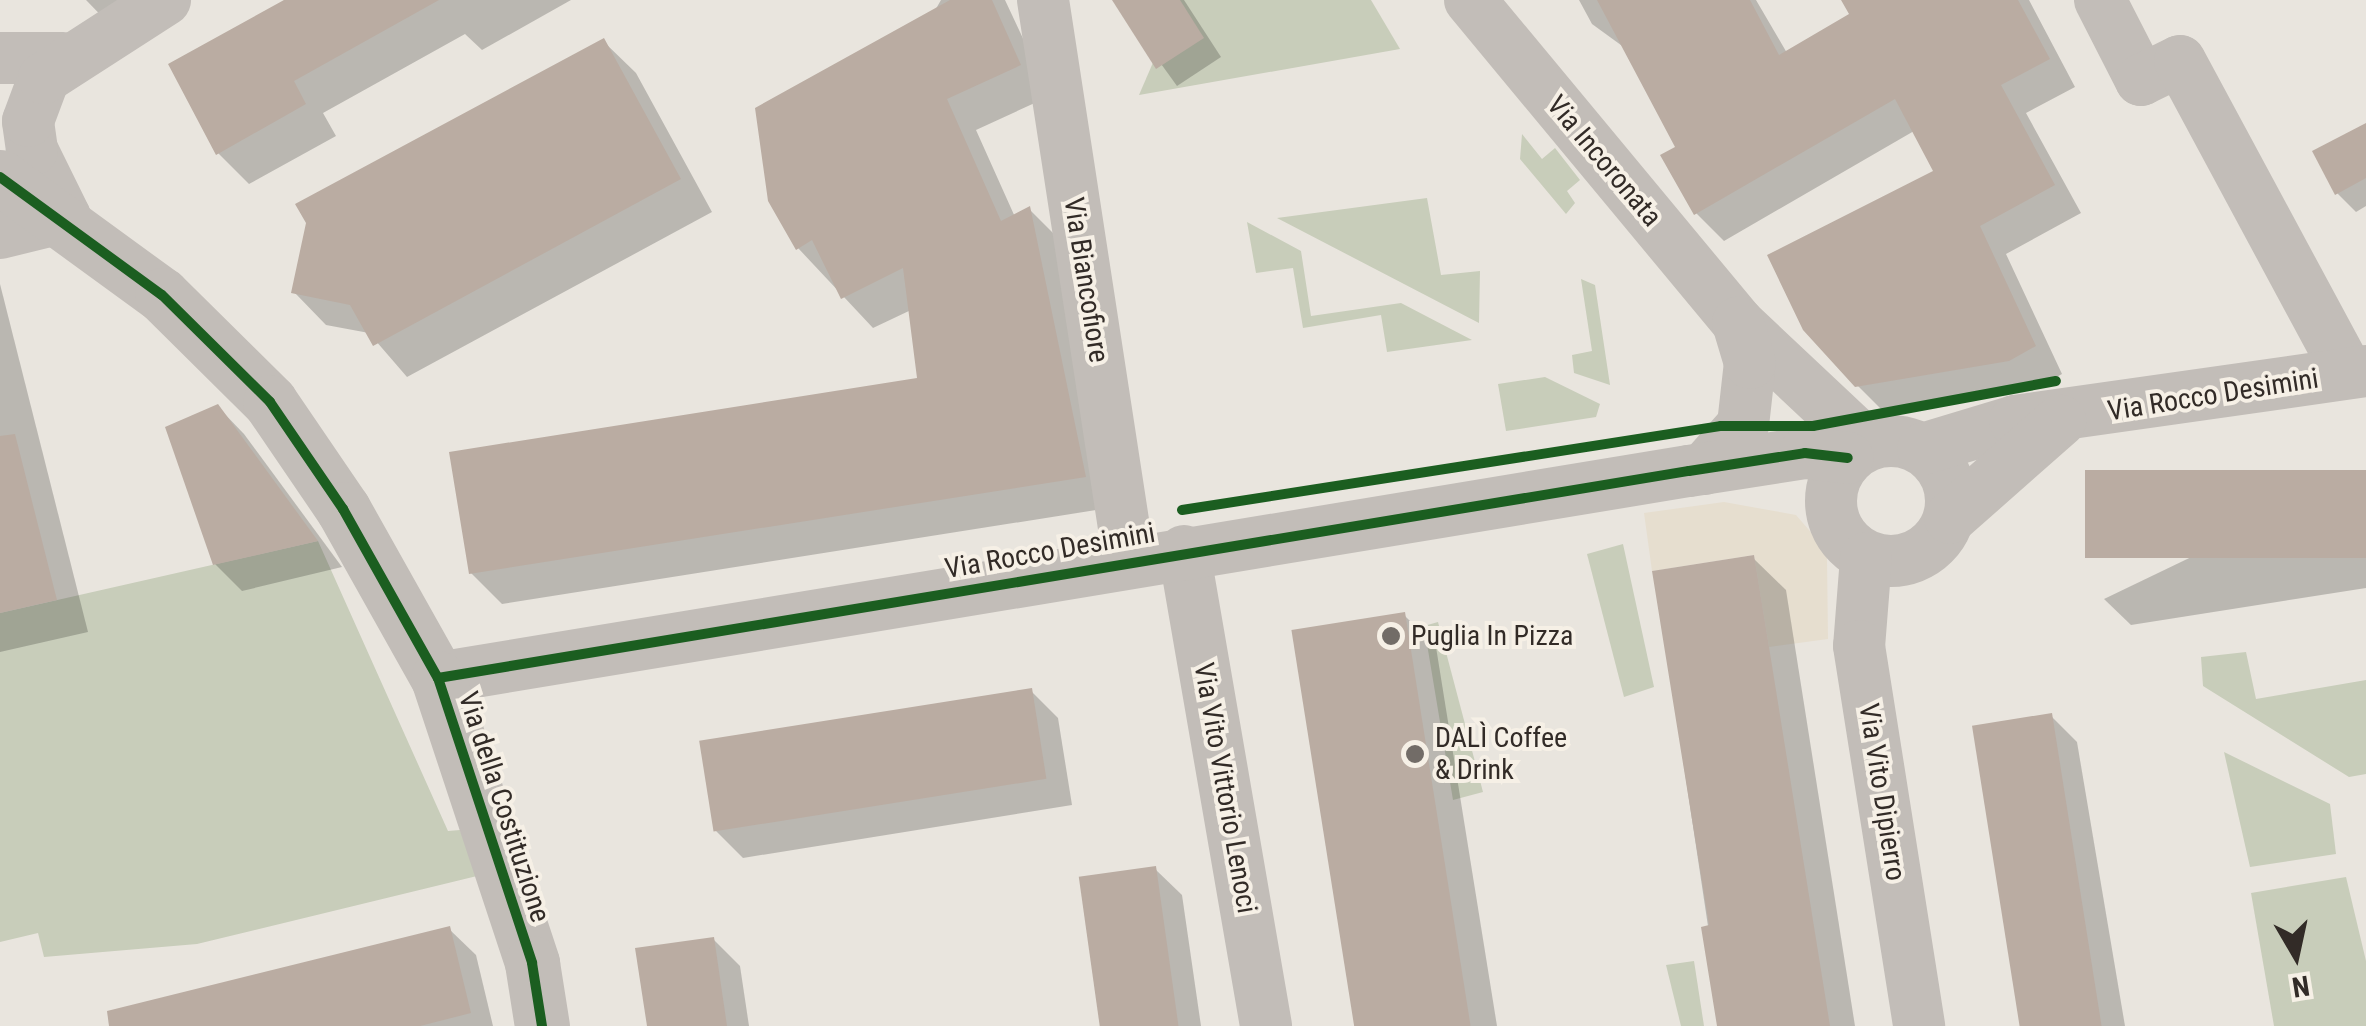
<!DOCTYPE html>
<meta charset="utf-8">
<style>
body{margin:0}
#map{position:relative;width:2366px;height:1026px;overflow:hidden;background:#e9e5de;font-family:"Roboto Condensed",sans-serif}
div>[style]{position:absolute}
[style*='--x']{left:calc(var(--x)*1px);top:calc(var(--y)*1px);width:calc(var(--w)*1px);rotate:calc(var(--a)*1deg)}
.green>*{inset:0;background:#c8cdba}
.plaza>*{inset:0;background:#e6decf}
.shadow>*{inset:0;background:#0003}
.building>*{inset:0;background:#baaca2;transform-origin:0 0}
.minor>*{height:52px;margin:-26px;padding:0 26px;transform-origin:26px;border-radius:26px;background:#c2bdb8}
.minor>.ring{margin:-26px;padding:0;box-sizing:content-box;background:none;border:52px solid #c2bdb8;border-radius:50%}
.tertiary>*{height:55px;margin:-27.5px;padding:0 27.5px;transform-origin:27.5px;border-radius:27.5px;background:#c2bdb8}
.cycleway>*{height:10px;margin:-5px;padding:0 5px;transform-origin:5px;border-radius:5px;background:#1b5e20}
.dots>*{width:28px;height:28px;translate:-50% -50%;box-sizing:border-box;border:5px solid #f6f0e6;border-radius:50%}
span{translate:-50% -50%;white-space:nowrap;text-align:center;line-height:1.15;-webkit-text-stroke:8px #f6f0e6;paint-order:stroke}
.street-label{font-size:28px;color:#322b27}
.poi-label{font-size:28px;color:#322b27}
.left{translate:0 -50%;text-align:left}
.north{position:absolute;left:2246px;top:906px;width:100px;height:100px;-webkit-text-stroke:8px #f6f0e6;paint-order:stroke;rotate:171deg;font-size:28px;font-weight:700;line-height:40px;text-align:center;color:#322b27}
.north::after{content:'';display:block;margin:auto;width:35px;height:45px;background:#322b27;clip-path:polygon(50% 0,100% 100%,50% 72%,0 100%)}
</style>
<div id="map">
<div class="green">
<div style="clip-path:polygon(1180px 0,1371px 0,1400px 49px,1139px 95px)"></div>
<div style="clip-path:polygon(1522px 134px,1542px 159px,1555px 148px,1580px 180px,1567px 191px,1575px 203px,1566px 214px,1520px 159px)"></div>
<div style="clip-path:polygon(1427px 198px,1441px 275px,1480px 271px,1479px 323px,1277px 218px)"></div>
<div style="clip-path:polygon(1247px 222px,1301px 251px,1311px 316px,1401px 303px,1472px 340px,1387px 352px,1381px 315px,1303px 328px,1293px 268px,1256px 273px)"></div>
<div style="clip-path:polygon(1581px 279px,1595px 285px,1610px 385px,1574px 373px,1572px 355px,1592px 351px)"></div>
<div style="clip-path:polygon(1545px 377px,1600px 404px,1596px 417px,1506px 431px,1498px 384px)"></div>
<div style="clip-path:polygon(318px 541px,448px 831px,460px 830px,477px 876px,197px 944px,44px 957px,38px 933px,0 942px,0 613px)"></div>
<div style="clip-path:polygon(1623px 544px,1654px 687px,1624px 697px,1587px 554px)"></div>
<div style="clip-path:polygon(1438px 622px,1483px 792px,1453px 800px,1424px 626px)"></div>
<div style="clip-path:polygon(2246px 652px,2256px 699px,2366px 680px,2366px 774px,2349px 777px,2203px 686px,2201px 657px)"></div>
<div style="clip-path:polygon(2224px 752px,2330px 804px,2336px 854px,2250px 867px)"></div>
<div style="clip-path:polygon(2346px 877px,2366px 961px,2366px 1026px,2274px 1026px,2251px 893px)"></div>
<div style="clip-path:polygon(1694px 961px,1704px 1026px,1681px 1026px,1666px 965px)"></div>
</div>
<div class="plaza">
<div style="clip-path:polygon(1724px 502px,1796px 515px,1815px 537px,1827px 558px,1828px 639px,1769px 647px,1754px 555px,1652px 571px,1644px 513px)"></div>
</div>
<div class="shadow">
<div style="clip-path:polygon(86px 0,182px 0,120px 35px)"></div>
<div style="clip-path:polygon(284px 0,571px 0,482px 50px,465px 34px,323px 113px,336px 136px,249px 184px,218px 153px)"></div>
<div style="clip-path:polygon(941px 0,1005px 0,1050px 96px,976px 130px,1015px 217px,1030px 210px,1060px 240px,1115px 507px,502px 604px,471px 573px,920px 380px,911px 310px,873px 328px,798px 248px)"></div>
<div style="clip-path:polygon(1115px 0,1184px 0,1221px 57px,1177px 86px)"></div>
<div style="clip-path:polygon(1579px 0,1756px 0,1787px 53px,1852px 15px,1844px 0,2029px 0,2075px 87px,2026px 113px,2081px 213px,2006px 254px,2062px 374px,2037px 388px,1885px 413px,1857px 385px,1937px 172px,1914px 131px,1724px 241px,1696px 213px,1678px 148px,1625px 48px,1592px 24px)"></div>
<div style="clip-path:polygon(603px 41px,636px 73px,712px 212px,407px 377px,369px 333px,326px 325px,294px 292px)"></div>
<div style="clip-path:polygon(2366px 126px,2366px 206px,2356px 212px,2337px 193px)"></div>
<div style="clip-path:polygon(0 284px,88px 632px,0 652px)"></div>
<div style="clip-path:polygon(218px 407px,244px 434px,342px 567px,242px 591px,215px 564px)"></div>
<div style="clip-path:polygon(2366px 473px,2366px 588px,2131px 625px,2104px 599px)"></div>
<div style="clip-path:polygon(1753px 558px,1786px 590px,1855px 1026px,1723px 1026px,1655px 573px)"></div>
<div style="clip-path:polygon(1404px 615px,1436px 647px,1497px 1026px,1358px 1026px)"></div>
<div style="clip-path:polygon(1031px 691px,1058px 718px,1072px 805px,743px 858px,716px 831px)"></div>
<div style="clip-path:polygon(2051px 716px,2077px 742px,2125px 1026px,2024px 1026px)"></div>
<div style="clip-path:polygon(1155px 869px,1182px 895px,1201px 1026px,1103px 1026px)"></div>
<div style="clip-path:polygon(449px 929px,476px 955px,493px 1026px,120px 1026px)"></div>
<div style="clip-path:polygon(713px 939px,740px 966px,749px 1026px,650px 1026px)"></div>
</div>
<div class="building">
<div style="clip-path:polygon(284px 0,439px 0,294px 81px,306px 104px,216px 155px,168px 64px)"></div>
<div style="clip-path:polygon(950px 0,992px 0,1021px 65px,947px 99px,1001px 221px,1030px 206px,1086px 477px,469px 574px,449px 452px,917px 378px,903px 268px,841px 299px,812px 240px,796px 250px,768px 201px,755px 108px)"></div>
<div style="clip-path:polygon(1112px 0,1180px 0,1204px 38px,1156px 69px)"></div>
<div style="clip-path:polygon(1597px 0,1750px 0,1779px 55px,1849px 14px,1841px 0,2018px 0,2050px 59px,2001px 85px,2055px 185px,1980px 226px,2036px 346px,2009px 361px,1855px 387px,1803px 330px,1767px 255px,1933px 171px,1895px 99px,1694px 215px,1660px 155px,1675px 147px)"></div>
<div style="clip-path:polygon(604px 38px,681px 179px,373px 346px,350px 305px,291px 293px,306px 223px,295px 204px)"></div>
<div style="clip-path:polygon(2366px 123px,2366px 178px,2335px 195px,2312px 151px)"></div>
<div style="clip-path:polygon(218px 404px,318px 541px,213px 565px,165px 427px)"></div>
<div style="clip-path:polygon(15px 434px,57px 600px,0 613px,0 436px)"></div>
<div style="left:2366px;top:470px;width:88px;height:281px;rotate:90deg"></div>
<div style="clip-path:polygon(1754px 555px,1769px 647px,1830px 1026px,1717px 1026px,1701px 927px,1709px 925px,1652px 571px)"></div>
<div style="left:1405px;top:612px;width:419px;height:115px;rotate:81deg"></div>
<div style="left:1032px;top:688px;width:92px;height:337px;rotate:81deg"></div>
<div style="left:2052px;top:713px;width:317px;height:81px;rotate:81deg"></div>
<div style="left:1156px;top:866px;width:162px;height:78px;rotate:82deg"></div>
<div style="clip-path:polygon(450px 926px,471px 1013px,420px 1026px,109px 1026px,107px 1011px)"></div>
<div style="clip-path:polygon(714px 937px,727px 1026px,647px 1026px,635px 948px)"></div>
</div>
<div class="minor">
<div style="--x:1043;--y:0;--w:567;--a:81.27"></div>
<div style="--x:1470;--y:0;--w:420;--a:50.3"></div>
<div style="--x:1738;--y:323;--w:178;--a:43.2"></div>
<div style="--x:2100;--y:0;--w:90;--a:62.9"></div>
<div style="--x:2141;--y:80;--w:43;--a:-26"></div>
<div style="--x:2180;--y:61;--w:354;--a:61.7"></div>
<div style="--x:0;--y:58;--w:63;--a:0"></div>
<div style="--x:0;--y:233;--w:67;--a:-13.8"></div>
<div style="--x:65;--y:217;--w:75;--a:-116.2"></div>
<div style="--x:32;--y:150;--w:29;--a:-98"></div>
<div style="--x:28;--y:121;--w:46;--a:-69.6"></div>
<div style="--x:44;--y:78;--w:144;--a:-32.8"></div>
<div class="ring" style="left:1831px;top:441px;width:68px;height:68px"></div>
<div style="--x:1923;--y:449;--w:96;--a:-16.9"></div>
<div style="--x:2015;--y:421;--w:355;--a:-8.1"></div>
<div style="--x:1704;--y:469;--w:59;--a:-48.4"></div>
<div style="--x:1743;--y:425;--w:62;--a:-83.6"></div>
<div style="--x:1750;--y:363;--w:42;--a:-106.7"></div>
<div style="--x:1950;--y:518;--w:147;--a:-41.4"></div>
<div style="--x:1184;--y:551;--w:482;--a:80.2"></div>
<div style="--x:1866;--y:558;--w:88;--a:94.5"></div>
<div style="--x:1859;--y:646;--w:385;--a:81"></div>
<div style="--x:438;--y:678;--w:1268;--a:-9.4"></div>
<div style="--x:1689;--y:471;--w:117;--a:-8.8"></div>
<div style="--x:1805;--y:453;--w:43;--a:6.6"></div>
</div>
<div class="tertiary">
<div style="--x:0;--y:177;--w:200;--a:36.1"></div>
<div style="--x:162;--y:295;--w:152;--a:44.7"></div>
<div style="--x:270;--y:402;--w:130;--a:55.7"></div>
<div style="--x:343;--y:509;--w:194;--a:60.7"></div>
<div style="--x:438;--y:678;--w:300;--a:71.7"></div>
<div style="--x:532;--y:963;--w:64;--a:81"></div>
</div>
<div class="cycleway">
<div style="--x:0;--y:177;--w:200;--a:36.1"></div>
<div style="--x:162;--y:295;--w:152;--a:44.7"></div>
<div style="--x:270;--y:402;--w:130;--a:55.7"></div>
<div style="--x:343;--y:509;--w:194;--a:60.7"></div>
<div style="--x:438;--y:678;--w:300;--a:71.7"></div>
<div style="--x:532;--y:963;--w:64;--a:81"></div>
<div style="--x:1182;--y:510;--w:546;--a:-8.86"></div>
<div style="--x:1721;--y:426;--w:92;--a:0"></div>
<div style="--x:1813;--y:426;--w:247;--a:-10.5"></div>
<div style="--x:438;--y:678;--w:1268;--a:-9.4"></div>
<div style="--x:1689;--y:471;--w:117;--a:-8.8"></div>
<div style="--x:1805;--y:453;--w:43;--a:6.6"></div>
</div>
<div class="dots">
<div style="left:1391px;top:636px;background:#726c67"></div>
<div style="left:1415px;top:754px;background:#726c67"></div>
</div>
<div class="street-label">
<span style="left:1604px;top:161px;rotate:50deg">Via Incoronata</span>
<span style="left:1086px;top:280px;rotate:81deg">Via Biancofiore</span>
<span style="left:2213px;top:395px;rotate:-9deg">Via Rocco Desimini</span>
<span style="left:1050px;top:551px;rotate:-10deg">Via Rocco Desimini</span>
<span style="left:1225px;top:788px;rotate:80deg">Via Vito Vittorio Lenoci</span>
<span style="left:1882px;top:792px;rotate:81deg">Via Vito Dipierro</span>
<span style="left:504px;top:807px;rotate:72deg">Via della Costituzione</span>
</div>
<div class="poi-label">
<span class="left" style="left:1411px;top:636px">Puglia In Pizza</span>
<span class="left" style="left:1435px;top:754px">DALÌ Coffee<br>&amp; Drink</span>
</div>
<div class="north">N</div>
</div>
